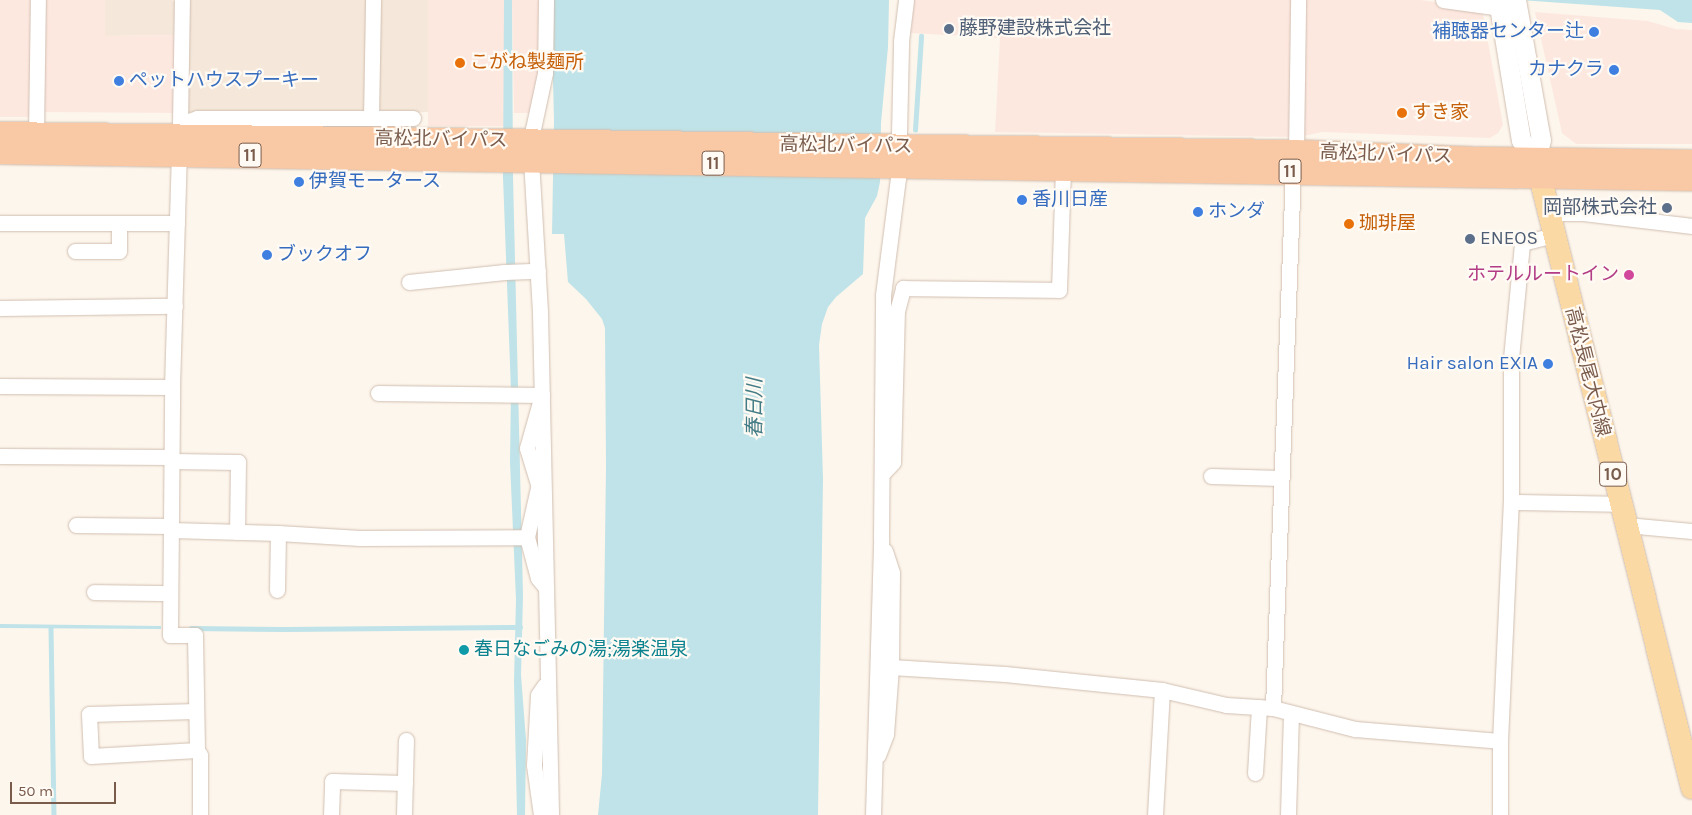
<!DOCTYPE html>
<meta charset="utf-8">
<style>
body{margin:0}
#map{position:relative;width:1692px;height:815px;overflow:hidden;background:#fdf6ec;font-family:Karla,"Noto Sans JP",sans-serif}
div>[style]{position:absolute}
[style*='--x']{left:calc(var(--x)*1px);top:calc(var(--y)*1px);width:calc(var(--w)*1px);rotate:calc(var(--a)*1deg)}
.residential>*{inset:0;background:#f5e8da;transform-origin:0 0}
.commercial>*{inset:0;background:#fde8e0;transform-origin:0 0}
.water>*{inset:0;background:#bfe3e8}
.stream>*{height:4.5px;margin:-2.25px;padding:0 2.25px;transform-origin:2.25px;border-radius:2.25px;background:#bfe3e8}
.roads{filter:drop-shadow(0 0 1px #d1beb0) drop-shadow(0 0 1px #d1beb0)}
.minor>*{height:15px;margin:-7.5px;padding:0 7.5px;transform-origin:7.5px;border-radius:7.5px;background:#fff}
.tertiary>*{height:19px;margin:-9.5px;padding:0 9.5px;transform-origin:9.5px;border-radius:9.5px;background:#fff}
.primary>*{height:22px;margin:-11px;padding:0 11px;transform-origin:11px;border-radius:11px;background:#fbd9a5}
.trunk>*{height:24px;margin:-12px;padding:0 12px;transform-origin:12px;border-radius:12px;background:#f9c8a4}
.dots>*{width:14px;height:14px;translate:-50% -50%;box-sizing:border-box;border:2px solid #fffaf3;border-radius:50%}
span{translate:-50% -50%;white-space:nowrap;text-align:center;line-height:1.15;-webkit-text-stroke:4.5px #fffaf3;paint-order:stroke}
.shield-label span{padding:1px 4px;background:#fffaf3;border:1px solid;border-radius:4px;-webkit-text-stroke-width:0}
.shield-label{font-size:18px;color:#7a5c4d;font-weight:700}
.service-label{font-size:19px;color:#4e5e75}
.left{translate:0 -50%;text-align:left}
.right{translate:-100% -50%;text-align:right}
.shop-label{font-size:19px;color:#366cbe}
.food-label{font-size:19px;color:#c56008}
.street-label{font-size:19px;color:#7a5c4d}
.hotel-label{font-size:19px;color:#b23c85}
.culture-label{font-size:19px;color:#0d838f}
.water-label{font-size:20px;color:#437c86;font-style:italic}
.scale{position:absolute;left:10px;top:782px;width:106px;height:22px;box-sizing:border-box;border:2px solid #7a5c4d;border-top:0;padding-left:6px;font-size:15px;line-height:18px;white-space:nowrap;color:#7a5c4d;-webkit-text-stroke:4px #fffaf3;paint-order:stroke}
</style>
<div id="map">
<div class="residential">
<div style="clip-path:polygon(105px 0,172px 0,178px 5px,178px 35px,104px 36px)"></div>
<div style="left:187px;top:0;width:183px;height:112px"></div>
<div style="clip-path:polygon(378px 0,428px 0,428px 112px,383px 113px,376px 104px)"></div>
</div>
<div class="commercial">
<div style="left:0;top:0;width:33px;height:117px"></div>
<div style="clip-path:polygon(44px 0,105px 0,105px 36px,178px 35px,177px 113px,42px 112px)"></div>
<div style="left:428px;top:0;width:76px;height:126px"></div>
<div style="clip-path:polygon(512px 0,542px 0,541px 71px,533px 113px,514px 113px)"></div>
<div style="clip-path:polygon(914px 0,1295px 0,1293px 137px,995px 132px,1000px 38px,911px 33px)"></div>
<div style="clip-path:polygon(1302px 0,1421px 0,1482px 9px,1503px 125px,1498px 133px,1490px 138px,1322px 132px,1299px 137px)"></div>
<div style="clip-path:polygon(1535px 12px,1648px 21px,1675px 29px,1692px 30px,1692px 144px,1576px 144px,1562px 133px)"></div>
</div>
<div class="water">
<div style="clip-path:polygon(504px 0,512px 0,513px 176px,523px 595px,521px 675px,526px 740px,525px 815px,517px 815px,514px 681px,516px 599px,510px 462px,511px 391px,503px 177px)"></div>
<div style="clip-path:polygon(551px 0,889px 0,888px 47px,881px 123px,880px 182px,877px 196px,865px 218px,863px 274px,836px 297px,828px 307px,822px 324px,819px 345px,823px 479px,818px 815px,598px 815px,602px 774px,606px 466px,605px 328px,602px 319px,586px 299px,568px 282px,564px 234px,552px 234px,554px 120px)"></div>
<div style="clip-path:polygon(1519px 0,1692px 0,1692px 23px,1678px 22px,1660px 10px)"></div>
<div style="clip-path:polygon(0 624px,161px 626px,161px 629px,0 628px)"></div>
</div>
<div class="stream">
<div style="--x:915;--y:130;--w:94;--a:-86.3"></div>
<div style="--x:51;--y:627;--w:188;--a:89.1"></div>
<div style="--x:191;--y:628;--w:94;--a:0.6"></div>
<div style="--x:285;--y:629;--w:235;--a:-0.5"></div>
</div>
<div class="roads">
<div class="minor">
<div style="--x:546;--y:0;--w:73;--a:90.8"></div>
<div style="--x:545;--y:73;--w:57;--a:102.1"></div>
<div style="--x:533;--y:129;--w:31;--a:94"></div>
<div style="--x:531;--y:160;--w:153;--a:86.6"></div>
<div style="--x:540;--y:313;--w:502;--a:88.74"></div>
<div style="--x:1443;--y:0;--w:66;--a:7.9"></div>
<div style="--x:371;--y:118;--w:118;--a:-89"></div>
<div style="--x:180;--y:124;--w:124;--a:-89.1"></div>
<div style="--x:36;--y:135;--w:135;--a:-89.2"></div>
<div style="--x:1296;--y:152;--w:152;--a:-89.2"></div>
<div style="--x:1548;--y:213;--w:35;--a:0"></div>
<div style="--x:1583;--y:213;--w:110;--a:6.8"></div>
<div style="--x:0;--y:223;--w:177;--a:0"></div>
<div style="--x:75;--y:251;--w:44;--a:0"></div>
<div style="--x:119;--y:251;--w:28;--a:-90"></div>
<div style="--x:409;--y:282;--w:96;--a:-6"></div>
<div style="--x:504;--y:272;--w:34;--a:-2"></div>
<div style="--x:0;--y:308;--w:175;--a:-0.7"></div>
<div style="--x:0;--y:386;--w:172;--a:0.3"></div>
<div style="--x:378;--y:393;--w:164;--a:0.7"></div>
<div style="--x:542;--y:395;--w:55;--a:105.8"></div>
<div style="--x:527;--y:448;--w:41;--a:72.9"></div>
<div style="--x:0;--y:456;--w:172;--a:0.3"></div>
<div style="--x:172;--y:461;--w:66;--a:0.9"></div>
<div style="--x:238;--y:462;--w:70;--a:90.8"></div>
<div style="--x:882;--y:474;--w:16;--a:-47"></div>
<div style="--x:893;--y:462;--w:151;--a:-88.5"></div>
<div style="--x:897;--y:311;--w:24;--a:-75"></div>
<div style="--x:903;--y:288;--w:156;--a:0.7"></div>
<div style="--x:1059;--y:290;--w:119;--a:-88.1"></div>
<div style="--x:1211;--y:476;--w:70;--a:1.6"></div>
<div style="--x:538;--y:488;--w:50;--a:102.7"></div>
<div style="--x:527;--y:537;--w:42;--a:75"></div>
<div style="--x:538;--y:578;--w:13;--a:51"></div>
<div style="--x:1511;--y:502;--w:144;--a:-90"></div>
<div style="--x:1511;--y:358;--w:116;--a:-84.5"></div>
<div style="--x:1522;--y:243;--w:33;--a:-14"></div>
<div style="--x:76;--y:525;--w:95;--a:0.6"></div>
<div style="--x:1626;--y:525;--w:66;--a:5.2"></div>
<div style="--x:171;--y:530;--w:107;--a:1.6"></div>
<div style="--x:278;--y:533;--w:82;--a:3.5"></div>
<div style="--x:360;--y:538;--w:167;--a:-0.3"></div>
<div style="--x:885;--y:551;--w:23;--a:72"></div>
<div style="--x:892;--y:573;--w:94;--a:90.6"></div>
<div style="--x:277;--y:590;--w:57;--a:-89"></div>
<div style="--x:94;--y:592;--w:75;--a:0.8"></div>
<div style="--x:1273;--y:708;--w:537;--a:-87.87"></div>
<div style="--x:196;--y:711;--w:107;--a:178.4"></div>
<div style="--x:89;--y:714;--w:42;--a:87.3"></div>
<div style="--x:91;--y:756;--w:106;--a:-3.2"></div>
<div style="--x:1500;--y:741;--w:239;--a:-87.4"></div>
<div style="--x:1511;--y:502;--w:110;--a:1"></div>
<div style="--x:878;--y:755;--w:22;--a:-69"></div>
<div style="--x:886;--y:734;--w:67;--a:-85.7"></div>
<div style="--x:891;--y:667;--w:114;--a:3.5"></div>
<div style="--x:1005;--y:674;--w:158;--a:5.8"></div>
<div style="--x:1162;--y:690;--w:66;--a:13.2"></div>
<div style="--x:1226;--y:705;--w:47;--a:3.7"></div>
<div style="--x:1273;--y:708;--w:85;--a:14.4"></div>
<div style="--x:1355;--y:729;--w:145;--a:4.7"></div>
<div style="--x:1500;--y:741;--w:74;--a:90"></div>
<div style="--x:1255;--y:773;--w:66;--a:-86.5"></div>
<div style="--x:200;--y:815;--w:60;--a:-90"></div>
<div style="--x:200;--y:755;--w:6;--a:-121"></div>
<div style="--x:197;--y:750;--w:115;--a:-91"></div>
<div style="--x:195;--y:635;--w:25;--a:180"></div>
<div style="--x:170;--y:635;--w:248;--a:-89.5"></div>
<div style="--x:172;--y:387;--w:263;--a:-88.3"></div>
<div style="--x:180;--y:124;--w:18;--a:-19"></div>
<div style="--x:197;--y:118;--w:216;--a:0"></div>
<div style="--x:331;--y:815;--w:34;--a:-88"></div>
<div style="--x:332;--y:781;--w:73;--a:1.6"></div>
<div style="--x:404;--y:815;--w:75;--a:-88.5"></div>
<div style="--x:541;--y:815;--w:50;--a:-98"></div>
<div style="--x:534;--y:765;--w:70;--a:-86.7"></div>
<div style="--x:538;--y:695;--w:11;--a:-56"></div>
<div style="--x:873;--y:815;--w:277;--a:-88.3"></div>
<div style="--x:881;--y:538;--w:243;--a:-89.5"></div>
<div style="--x:883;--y:295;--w:118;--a:-82.7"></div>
<div style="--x:898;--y:178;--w:137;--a:-88.7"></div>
<div style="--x:901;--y:41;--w:41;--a:-83"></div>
<div style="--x:1155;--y:815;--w:125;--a:-86.8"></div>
<div style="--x:1288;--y:815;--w:102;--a:-88.3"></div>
</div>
<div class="tertiary">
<div style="--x:1498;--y:0;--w:142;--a:80.7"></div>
<div style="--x:1521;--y:140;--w:24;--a:52"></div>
<div style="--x:1516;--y:0;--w:142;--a:79.9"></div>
<div style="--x:1541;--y:140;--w:20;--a:105"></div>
</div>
<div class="primary">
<div style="--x:1536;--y:160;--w:647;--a:76.05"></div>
</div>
<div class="trunk">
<div style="--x:0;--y:134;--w:1296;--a:0.8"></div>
<div style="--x:1296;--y:152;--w:179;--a:2.2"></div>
<div style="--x:1475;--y:159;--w:217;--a:0.8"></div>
<div style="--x:0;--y:152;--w:1692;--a:0.91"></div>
</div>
</div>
<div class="dots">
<div style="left:949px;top:29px;background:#5c6f8a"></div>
<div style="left:1594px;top:32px;background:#3f7fe0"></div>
<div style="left:460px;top:63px;background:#e8710a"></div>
<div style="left:1614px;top:70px;background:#3f7fe0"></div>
<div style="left:119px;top:81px;background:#3f7fe0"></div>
<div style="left:1402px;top:113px;background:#e8710a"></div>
<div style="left:299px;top:182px;background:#3f7fe0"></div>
<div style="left:1022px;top:200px;background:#3f7fe0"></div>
<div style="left:1667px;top:208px;background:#5c6f8a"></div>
<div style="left:1198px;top:212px;background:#3f7fe0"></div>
<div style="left:1349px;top:224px;background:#e8710a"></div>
<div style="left:1470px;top:239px;background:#5c6f8a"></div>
<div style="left:267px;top:255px;background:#3f7fe0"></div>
<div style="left:1629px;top:275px;background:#d1479c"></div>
<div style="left:1548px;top:364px;background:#3f7fe0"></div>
<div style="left:464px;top:650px;background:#0f9aa8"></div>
</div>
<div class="shield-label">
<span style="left:250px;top:155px">11</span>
<span style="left:713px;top:163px">11</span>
<span style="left:1290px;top:171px">11</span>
<span style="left:1613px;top:474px">10</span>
</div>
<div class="service-label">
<span class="left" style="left:959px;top:29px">藤野建設株式会社</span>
<span class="right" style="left:1657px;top:208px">岡部株式会社</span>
<span class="left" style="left:1480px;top:239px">ENEOS</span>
</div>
<div class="shop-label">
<span class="right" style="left:1584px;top:32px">補聴器センター辻</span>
<span class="right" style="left:1604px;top:70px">カナクラ</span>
<span class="left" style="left:129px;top:81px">ペットハウスプーキー</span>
<span class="left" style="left:309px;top:182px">伊賀モータース</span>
<span class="left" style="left:1032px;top:200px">香川日産</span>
<span class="left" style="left:1208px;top:212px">ホンダ</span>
<span class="left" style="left:277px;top:255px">ブックオフ</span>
<span class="right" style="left:1538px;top:364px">Hair salon EXIA</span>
</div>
<div class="food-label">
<span class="left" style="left:470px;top:63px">こがね製麺所</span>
<span class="left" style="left:1412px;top:113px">すき家</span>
<span class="left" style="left:1359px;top:224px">珈琲屋</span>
</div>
<div class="street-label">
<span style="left:441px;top:140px;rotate:1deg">高松北バイパス</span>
<span style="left:846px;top:146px;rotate:1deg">高松北バイパス</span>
<span style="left:1386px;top:155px;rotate:2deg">高松北バイパス</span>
<span style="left:1587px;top:372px;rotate:76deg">高松長尾大内線</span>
</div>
<div class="hotel-label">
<span class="right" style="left:1619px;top:275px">ホテルルートイン</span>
</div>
<div class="culture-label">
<span class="left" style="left:474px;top:650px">春日なごみの湯;湯楽温泉</span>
</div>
<div class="water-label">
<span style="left:754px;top:408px;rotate:-90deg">春日川</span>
</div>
<div class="scale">50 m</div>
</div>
